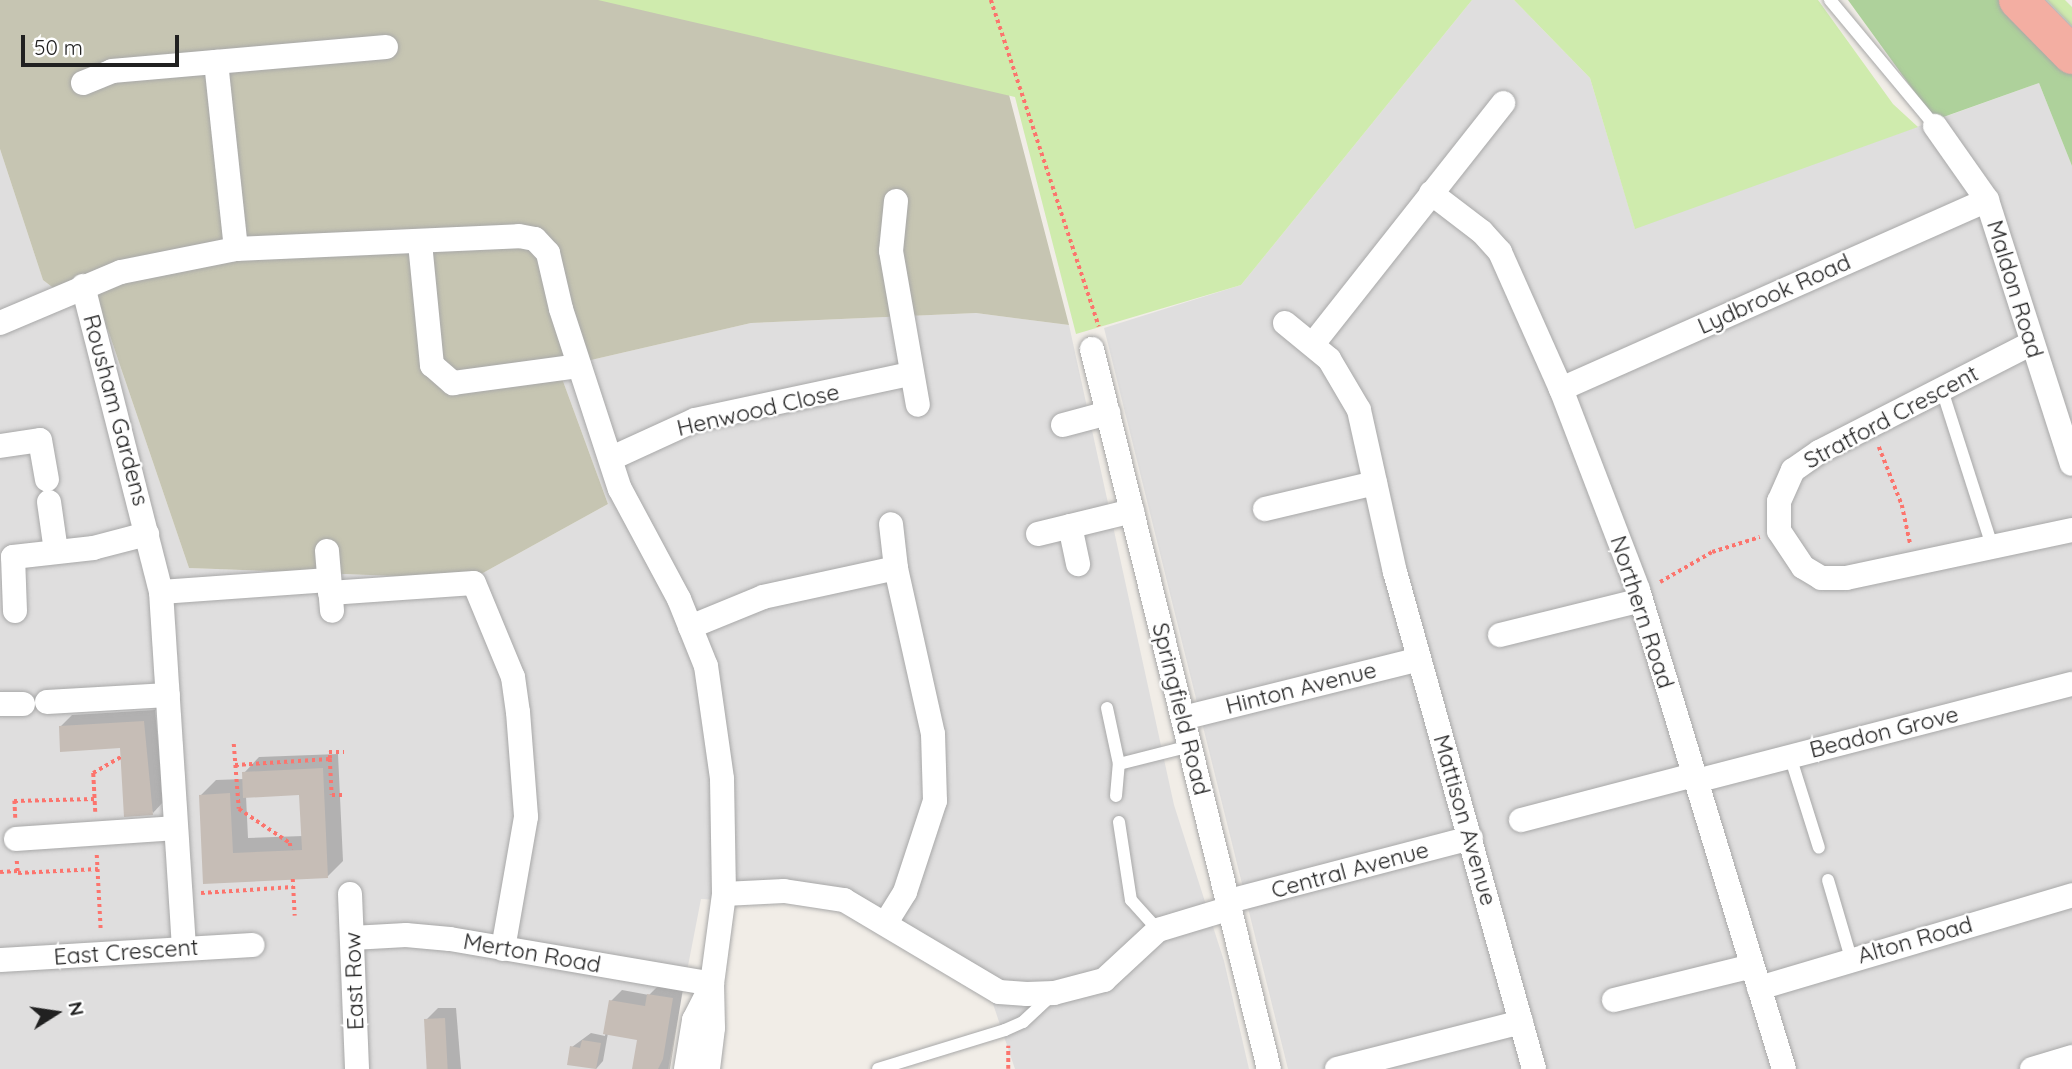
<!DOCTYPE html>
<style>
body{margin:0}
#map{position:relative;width:2072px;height:1069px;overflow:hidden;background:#f1ede7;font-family:Quicksand,sans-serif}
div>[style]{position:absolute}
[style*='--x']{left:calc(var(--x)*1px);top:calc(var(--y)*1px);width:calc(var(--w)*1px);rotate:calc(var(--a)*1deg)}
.residential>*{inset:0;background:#dfdede}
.construction>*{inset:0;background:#c6c5b2}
.grass>*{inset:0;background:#cfebad}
.forest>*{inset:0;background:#aed19b}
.shadow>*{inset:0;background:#0003}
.building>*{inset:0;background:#c6bdb6;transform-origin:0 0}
.path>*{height:3.5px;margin-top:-1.75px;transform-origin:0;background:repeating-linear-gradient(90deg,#fc746d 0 3.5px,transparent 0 7px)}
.roads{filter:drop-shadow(0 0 2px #a8a8a8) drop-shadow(0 0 2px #a8a8a8)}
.service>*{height:12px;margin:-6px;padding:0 6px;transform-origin:6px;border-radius:6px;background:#fff}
.minor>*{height:24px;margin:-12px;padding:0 12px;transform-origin:12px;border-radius:12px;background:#fff}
.trunk>*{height:38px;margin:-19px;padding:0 19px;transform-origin:19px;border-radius:19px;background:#f3aea2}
span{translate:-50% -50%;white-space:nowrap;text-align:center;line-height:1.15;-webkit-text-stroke:5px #fff;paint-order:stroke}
.street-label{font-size:23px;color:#212121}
.north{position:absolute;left:21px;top:978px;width:70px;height:70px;-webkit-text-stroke:5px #fff;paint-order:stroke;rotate:78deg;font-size:19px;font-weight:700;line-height:28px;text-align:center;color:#212121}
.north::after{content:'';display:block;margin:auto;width:24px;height:32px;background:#212121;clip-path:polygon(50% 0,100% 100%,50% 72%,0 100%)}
.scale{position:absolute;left:21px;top:35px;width:158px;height:32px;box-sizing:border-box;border:4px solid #212121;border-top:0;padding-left:9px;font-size:21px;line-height:24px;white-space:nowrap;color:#212121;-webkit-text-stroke:5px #fff;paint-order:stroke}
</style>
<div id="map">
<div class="residential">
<div style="clip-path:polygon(1472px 0,1514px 0,1590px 78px,1635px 228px,2039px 83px,2072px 166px,2072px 1069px,1288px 1069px,1104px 328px,1241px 285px)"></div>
<div style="clip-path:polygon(0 149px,43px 280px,108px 330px,189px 568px,472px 579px,608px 504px,556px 362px,591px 360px,751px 323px,976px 313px,1069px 325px,1174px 805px,1224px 961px,1249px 1069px,1015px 1069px,990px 995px,843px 906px,701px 899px,668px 1069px,0 1069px)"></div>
</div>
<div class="construction">
<div style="clip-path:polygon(0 0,607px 0,1008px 91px,1069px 325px,976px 313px,751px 323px,591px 360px,556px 362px,608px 504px,472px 579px,189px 568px,108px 330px,43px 280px,0 149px)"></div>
</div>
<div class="grass">
<div style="clip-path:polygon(598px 0,1472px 0,1241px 285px,1076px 334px,1015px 97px)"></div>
<div style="clip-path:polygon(1514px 0,1818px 0,1893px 104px,1918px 127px,1635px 229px,1590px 78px)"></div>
<div style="clip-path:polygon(2047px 0,2065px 0,2072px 7px,2072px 26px)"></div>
</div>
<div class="forest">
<div style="clip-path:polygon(1848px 0,2003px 0,2072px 65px,2072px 166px,2039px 83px,1935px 120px)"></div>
</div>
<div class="shadow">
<div style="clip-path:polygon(155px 710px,164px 801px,153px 813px,122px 746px,60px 727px,72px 715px)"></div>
<div style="clip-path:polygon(evenodd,338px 754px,343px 861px,328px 876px,205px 882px,201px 795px,216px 780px,244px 779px,244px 773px,259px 757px,338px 754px,300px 793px,303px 836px,248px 838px,246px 796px,300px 793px)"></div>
<div style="clip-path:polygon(660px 984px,683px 988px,670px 1069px,634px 1069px,639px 1038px,608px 1033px,603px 1061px,596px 1069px,572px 1047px,591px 1033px,605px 1036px,611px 1001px,622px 990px,649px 995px)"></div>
<div style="clip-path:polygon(438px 1008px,456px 1008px,461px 1069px,429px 1069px,426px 1020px)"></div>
</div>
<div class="building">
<div style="clip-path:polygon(144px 721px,153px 815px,124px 817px,120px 748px,60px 752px,59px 726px)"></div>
<div style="clip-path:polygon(323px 768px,328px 878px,203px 884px,199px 795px,230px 793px,233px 853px,302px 850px,299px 795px,243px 798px,242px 772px)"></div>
<div style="clip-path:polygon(647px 994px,673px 998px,663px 1059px,658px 1069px,632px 1069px,637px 1040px,603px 1034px,609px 1000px,645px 1006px)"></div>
<div style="left:445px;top:1018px;width:51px;height:21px;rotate:87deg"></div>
<div style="clip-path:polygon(582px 1040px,601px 1043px,596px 1069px,567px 1065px,570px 1046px,580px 1048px)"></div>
</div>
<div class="path">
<div style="--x:991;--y:0;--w:344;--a:71.7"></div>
<div style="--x:1879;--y:447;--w:62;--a:68.4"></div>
<div style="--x:1902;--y:505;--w:39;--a:78"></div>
<div style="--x:1660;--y:582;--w:60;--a:-30"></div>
<div style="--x:1712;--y:552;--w:50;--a:-17.4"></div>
<div style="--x:234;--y:744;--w:65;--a:85.6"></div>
<div style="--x:239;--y:809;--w:61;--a:33.7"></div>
<div style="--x:290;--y:843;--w:7;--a:82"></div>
<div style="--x:330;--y:759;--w:7;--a:-98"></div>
<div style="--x:329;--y:752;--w:15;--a:0"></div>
<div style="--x:235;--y:765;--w:95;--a:-3.6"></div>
<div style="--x:330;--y:759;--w:36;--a:87"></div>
<div style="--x:332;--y:795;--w:14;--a:0"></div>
<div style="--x:95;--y:812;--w:39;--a:-93"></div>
<div style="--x:93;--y:773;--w:32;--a:-30"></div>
<div style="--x:15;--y:818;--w:17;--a:-93"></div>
<div style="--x:14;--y:801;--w:80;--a:-1.4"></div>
<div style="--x:97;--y:855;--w:76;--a:87"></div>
<div style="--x:17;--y:861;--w:12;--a:85"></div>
<div style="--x:18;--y:873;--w:80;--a:-2.9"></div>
<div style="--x:0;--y:872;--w:17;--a:-3"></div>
<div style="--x:293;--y:879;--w:37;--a:87"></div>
<div style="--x:201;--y:893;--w:92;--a:-3.7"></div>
<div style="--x:1008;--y:1069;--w:23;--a:-90"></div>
</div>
<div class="roads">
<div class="service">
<div style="--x:1830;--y:0;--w:164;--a:50.2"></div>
<div style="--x:1942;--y:390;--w:164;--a:72.2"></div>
<div style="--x:1107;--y:708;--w:57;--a:77.9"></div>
<div style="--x:1119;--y:764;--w:73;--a:-14.2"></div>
<div style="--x:1790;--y:756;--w:96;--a:72.5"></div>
<div style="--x:1116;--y:796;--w:32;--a:-85"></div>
<div style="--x:1119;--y:822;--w:79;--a:81.3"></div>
<div style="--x:1131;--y:900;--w:40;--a:48"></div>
<div style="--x:1828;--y:880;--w:81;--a:73.6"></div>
<div style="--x:878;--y:1069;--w:133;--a:-17.1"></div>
<div style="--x:1005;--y:1030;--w:20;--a:-24"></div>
<div style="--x:1023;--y:1022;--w:38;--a:-43"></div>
</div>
<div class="minor">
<div style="--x:216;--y:62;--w:188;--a:83.9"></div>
<div style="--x:83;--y:83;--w:31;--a:-22"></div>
<div style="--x:112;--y:71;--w:275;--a:-5"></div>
<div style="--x:1935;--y:126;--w:90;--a:54.9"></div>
<div style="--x:1987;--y:200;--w:277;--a:72.2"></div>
<div style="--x:1431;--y:193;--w:64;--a:37.4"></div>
<div style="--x:1482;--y:232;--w:27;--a:48"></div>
<div style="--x:1500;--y:252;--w:150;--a:66"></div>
<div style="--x:1561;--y:389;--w:215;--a:69"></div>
<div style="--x:1638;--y:590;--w:501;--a:73.05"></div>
<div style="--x:896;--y:201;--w:50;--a:95.7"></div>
<div style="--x:891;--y:251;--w:156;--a:80.1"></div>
<div style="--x:420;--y:243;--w:123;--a:84.4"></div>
<div style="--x:432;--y:365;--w:28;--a:41"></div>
<div style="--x:453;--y:383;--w:127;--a:-7.7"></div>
<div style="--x:83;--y:286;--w:316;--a:75.7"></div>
<div style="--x:161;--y:592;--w:356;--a:86.3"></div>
<div style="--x:0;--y:323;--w:131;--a:-22.9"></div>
<div style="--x:121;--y:272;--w:117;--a:-11.3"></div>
<div style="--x:236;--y:249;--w:283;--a:-2.6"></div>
<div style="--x:519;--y:236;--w:16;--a:11"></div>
<div style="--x:535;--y:239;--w:19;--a:47"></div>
<div style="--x:548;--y:253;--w:57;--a:76.9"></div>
<div style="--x:561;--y:309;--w:189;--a:71.9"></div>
<div style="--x:620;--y:489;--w:125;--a:61.8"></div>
<div style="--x:679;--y:599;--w:72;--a:68.1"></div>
<div style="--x:706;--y:666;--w:114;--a:81.9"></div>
<div style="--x:722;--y:779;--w:115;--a:89"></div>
<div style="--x:724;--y:894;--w:91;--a:97.6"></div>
<div style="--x:712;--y:984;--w:44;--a:88.7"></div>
<div style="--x:713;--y:1028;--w:41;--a:97"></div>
<div style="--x:1285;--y:323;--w:57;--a:39.3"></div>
<div style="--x:1329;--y:359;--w:59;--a:59.5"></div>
<div style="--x:1359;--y:410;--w:166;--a:77.5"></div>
<div style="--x:1395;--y:572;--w:516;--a:74.37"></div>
<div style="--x:2032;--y:343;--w:239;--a:152.9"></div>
<div style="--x:1819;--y:452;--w:32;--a:145"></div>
<div style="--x:1793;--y:470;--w:34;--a:114"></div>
<div style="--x:1779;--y:501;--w:30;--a:90"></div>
<div style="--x:1779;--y:531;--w:43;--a:56.3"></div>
<div style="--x:1803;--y:567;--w:21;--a:31"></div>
<div style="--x:1821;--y:578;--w:25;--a:0"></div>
<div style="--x:1846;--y:578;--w:231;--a:-12"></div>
<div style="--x:1313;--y:344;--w:307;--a:-51.7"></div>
<div style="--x:1092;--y:349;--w:741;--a:76.19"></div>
<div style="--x:1561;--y:389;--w:466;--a:-23.9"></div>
<div style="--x:1063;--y:425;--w:47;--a:-14.9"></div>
<div style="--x:0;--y:446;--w:40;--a:-8.5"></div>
<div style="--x:40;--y:440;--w:40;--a:80"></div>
<div style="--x:612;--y:458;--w:91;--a:-24.6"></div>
<div style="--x:695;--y:420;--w:220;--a:-12.1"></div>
<div style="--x:49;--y:502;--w:49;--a:81.9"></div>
<div style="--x:1265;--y:509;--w:113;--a:-13.3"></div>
<div style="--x:1070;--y:526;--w:39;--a:78"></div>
<div style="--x:1038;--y:534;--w:97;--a:-13.7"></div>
<div style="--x:327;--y:551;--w:60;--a:85.2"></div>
<div style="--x:161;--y:592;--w:168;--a:-4.1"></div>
<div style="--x:330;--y:593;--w:144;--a:-4"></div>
<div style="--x:474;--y:583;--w:102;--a:67.5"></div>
<div style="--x:513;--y:677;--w:35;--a:82"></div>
<div style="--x:518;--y:712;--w:105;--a:85.6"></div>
<div style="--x:526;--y:817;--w:134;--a:99.9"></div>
<div style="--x:15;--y:611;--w:54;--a:-92.1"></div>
<div style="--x:13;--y:557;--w:81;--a:-6.4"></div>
<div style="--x:93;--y:548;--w:56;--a:-14.5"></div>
<div style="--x:690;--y:627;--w:79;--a:-22.3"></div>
<div style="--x:763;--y:597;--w:136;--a:-12.3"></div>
<div style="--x:1500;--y:635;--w:145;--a:-13.9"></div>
<div style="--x:47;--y:702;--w:121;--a:-3.3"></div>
<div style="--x:0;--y:704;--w:23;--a:0"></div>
<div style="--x:1183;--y:718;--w:243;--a:-14"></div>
<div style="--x:1696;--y:781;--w:388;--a:-14.5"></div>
<div style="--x:1521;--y:820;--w:179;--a:-14.6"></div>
<div style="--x:16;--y:839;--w:160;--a:-3.9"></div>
<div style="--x:350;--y:894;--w:175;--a:87.7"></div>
<div style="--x:724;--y:894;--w:60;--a:-2.9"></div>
<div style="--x:784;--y:891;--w:61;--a:8.5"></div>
<div style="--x:844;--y:900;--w:180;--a:30.7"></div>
<div style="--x:999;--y:992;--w:28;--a:4"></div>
<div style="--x:1027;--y:994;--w:27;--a:-2"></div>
<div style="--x:1054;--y:993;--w:52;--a:-14.6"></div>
<div style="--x:1104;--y:980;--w:74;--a:-42.8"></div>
<div style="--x:1158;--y:930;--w:76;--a:-16.8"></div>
<div style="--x:1229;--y:901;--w:250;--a:-14.6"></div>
<div style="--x:887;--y:921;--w:34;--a:-58"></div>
<div style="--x:905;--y:892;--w:96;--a:-71.8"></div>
<div style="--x:935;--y:801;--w:67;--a:-91.7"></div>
<div style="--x:933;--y:734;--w:170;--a:-102.6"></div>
<div style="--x:896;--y:568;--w:44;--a:-96.5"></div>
<div style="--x:352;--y:938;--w:54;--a:-3.2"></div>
<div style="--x:406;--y:935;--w:44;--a:5.2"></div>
<div style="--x:450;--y:939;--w:266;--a:9.7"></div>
<div style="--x:0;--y:960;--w:253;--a:-3.4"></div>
<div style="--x:1759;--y:988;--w:327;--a:-16.5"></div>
<div style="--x:1614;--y:1000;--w:142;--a:-13.8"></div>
<div style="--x:686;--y:1069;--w:50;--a:-80.7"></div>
<div style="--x:694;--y:1020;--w:36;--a:-63"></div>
<div style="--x:1337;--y:1069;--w:190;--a:-14.3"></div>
<div style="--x:2032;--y:1069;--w:42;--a:-16.7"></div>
</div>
<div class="trunk">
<div style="--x:2018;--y:0;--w:77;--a:45.5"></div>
</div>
</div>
<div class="street-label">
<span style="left:2015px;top:289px;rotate:73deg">Maldon Road</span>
<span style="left:1774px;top:294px;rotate:-24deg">Lydbrook Road</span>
<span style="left:116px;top:410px;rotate:75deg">Rousham Gardens</span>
<span style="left:758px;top:410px;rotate:-13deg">Henwood Close</span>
<span style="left:1891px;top:417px;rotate:-28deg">Stratford Crescent</span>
<span style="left:1642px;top:612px;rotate:72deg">Northern Road</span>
<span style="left:1301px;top:688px;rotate:-14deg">Hinton Avenue</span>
<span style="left:1181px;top:709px;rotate:76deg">Springfield Road</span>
<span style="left:1884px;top:732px;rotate:-14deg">Beadon Grove</span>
<span style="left:1465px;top:820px;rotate:74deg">Mattison Avenue</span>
<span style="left:1350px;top:870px;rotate:-15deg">Central Avenue</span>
<span style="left:1915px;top:940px;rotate:-16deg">Alton Road</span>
<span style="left:126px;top:952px;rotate:-4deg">East Crescent</span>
<span style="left:532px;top:953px;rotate:10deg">Merton Road</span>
<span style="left:354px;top:981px;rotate:-92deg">East Row</span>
</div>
<div class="north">N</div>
<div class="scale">50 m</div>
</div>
